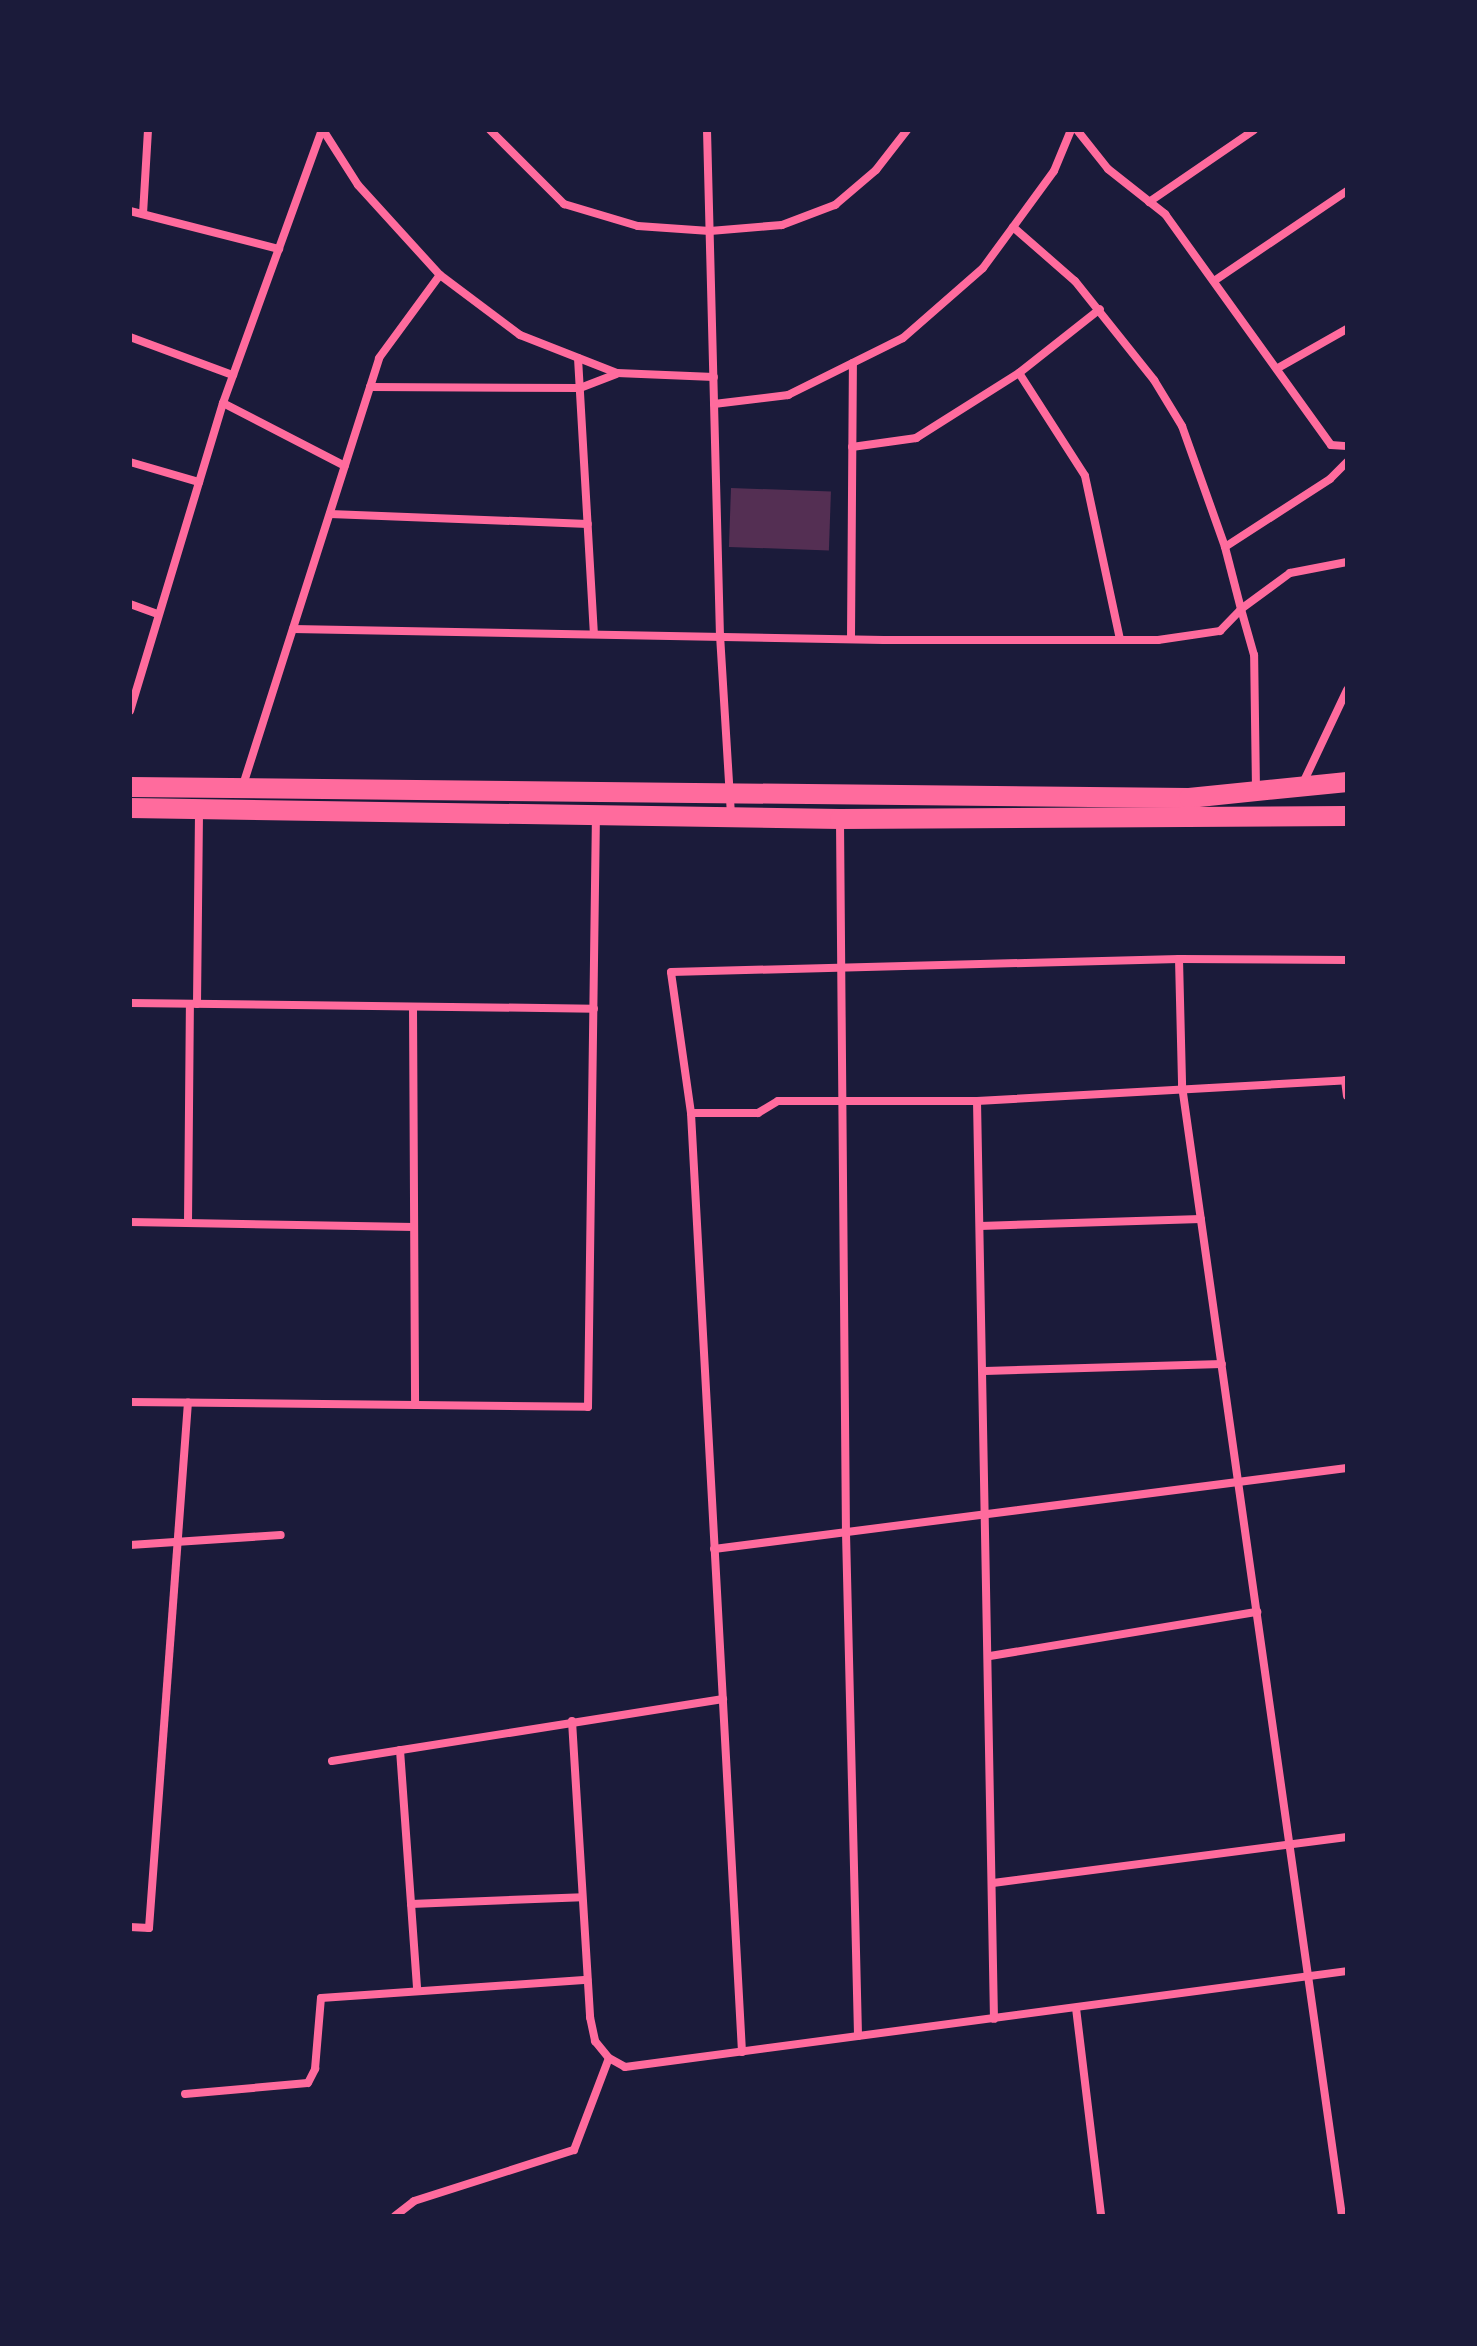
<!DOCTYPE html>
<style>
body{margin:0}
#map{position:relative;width:1477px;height:2346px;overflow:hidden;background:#1b1b3a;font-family:"Space Grotesk",sans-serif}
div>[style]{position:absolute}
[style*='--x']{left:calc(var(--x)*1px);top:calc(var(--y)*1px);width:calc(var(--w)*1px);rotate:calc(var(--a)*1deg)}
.building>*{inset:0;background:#542f53;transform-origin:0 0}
.minor>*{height:8px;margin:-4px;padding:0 4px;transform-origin:4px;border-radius:4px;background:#ff6b9d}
.trunk>*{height:20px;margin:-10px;padding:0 10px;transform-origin:10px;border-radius:10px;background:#ff6b9d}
span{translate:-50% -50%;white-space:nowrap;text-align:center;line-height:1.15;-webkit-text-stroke:6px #1b1b3a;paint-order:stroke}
.frame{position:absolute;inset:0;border:132px solid #1b1b3a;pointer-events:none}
</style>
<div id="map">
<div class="building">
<div style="left:731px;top:488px;width:100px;height:59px;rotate:2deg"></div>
</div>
<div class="minor">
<div style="--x:323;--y:130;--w:65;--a:57.5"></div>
<div style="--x:358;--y:185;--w:122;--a:47.7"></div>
<div style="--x:440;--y:275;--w:100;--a:36.9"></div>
<div style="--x:520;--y:335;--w:104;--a:21.4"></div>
<div style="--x:617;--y:373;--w:97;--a:2.4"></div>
<div style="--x:490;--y:130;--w:105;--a:45"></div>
<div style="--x:564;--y:204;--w:77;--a:16.6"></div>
<div style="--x:638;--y:226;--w:72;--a:4"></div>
<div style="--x:710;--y:231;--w:72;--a:-4.8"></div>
<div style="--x:782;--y:225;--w:57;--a:-20.7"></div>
<div style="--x:835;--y:205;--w:54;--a:-40.5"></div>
<div style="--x:876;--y:170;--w:51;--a:-52.2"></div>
<div style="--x:707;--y:130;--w:505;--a:88.53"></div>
<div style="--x:720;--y:635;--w:181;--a:86.5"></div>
<div style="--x:1077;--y:130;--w:50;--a:51.5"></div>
<div style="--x:1108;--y:169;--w:73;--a:38.3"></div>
<div style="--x:1165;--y:214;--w:284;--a:54.3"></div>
<div style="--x:1331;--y:445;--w:16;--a:4"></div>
<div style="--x:1149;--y:202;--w:127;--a:-34.4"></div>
<div style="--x:130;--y:211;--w:154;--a:14.3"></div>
<div style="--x:143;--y:214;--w:84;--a:-86.6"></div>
<div style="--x:1013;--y:227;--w:82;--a:41.1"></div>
<div style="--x:1075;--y:281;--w:127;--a:51.4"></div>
<div style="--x:1154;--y:380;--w:54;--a:58.7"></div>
<div style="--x:1182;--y:426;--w:128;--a:70.4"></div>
<div style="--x:1214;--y:281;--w:161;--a:-34.1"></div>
<div style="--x:130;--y:337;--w:110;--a:20.3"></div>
<div style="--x:578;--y:358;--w:276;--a:86.7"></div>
<div style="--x:1278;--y:368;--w:79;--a:-29.5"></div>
<div style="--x:1019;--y:373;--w:122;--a:57.3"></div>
<div style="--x:1085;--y:476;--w:167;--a:77.9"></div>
<div style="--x:370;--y:387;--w:210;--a:0.3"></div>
<div style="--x:580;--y:388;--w:39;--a:-21"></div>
<div style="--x:223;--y:403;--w:137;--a:27.3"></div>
<div style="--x:714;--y:404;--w:75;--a:-6.9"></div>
<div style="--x:788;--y:395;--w:128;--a:-26.4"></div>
<div style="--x:903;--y:338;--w:106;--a:-41.2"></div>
<div style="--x:983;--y:268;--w:120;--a:-53.8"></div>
<div style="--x:1054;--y:171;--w:44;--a:-67.5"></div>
<div style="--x:852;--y:447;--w:65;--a:-8"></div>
<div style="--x:916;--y:438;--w:122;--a:-32.3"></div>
<div style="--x:1019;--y:373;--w:103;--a:-38.3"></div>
<div style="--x:130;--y:462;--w:72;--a:16.2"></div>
<div style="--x:330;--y:514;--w:258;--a:2.2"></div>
<div style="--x:130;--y:604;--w:30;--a:20"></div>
<div style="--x:293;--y:629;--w:591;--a:1.07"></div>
<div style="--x:884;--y:640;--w:274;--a:0"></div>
<div style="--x:1158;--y:640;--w:63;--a:-8.3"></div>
<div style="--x:1220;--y:631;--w:30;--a:-46"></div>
<div style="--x:1241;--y:609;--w:64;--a:-104.5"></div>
<div style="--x:1225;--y:547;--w:125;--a:-32.9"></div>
<div style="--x:1330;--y:479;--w:24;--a:-45"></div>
<div style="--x:851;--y:638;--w:275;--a:-89.6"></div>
<div style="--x:130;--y:711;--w:322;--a:-73.2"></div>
<div style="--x:223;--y:403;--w:290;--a:-70.1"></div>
<div style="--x:1303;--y:783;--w:103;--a:-64.7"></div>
<div style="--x:243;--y:785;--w:448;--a:-72.3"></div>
<div style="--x:379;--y:358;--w:103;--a:-53.7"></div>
<div style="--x:1256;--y:790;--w:135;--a:-90.8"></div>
<div style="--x:1254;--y:655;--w:48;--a:-105.8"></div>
<div style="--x:1241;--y:609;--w:61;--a:-36.3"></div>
<div style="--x:1290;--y:573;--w:58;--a:-10.9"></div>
<div style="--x:840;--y:821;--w:712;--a:89.52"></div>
<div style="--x:846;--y:1533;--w:503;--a:88.63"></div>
<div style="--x:1179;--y:959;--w:127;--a:88.6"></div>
<div style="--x:1182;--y:1086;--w:1141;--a:81.94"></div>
<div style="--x:130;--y:1003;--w:464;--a:0.7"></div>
<div style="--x:197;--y:1004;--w:195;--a:-89.4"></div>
<div style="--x:413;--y:1007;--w:398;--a:89.7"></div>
<div style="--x:1345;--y:1080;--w:16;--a:83"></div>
<div style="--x:977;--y:1101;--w:918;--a:88.94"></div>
<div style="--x:691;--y:1113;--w:67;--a:0"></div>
<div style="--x:758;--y:1113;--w:23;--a:-31"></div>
<div style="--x:778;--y:1101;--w:199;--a:0"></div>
<div style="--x:977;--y:1101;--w:371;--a:-3.2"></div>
<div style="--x:130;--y:1222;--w:284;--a:1"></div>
<div style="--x:188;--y:1223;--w:219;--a:-89.5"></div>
<div style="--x:980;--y:1226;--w:221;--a:-1.8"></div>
<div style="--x:985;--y:1371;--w:237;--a:-1.7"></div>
<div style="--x:130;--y:1402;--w:458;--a:0.6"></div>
<div style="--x:588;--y:1407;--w:592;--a:-89.23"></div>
<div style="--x:130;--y:1545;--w:151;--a:-3.8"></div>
<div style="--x:714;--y:1549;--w:638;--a:-7.29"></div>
<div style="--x:990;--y:1656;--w:271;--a:-9.4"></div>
<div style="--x:572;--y:1721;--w:297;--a:86.5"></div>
<div style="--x:590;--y:2017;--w:25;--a:78"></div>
<div style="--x:595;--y:2041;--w:22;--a:51"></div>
<div style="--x:609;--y:2058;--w:18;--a:29"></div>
<div style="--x:625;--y:2067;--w:728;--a:-7.57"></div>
<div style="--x:400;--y:1750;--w:241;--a:85.9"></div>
<div style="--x:332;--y:1761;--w:396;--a:-9"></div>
<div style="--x:993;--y:1883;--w:357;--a:-7.4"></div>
<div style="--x:411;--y:1904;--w:171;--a:-2.3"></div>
<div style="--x:130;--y:1927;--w:19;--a:3"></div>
<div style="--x:149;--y:1928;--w:527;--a:-85.76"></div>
<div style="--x:1076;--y:2008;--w:209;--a:83.1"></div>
<div style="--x:742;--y:2052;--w:940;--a:-93.11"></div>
<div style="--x:691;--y:1113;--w:142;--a:-98.1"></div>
<div style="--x:671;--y:972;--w:508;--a:-1.47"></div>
<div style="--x:1179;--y:959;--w:168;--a:0.3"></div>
<div style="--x:185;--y:2094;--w:123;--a:-5.1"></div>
<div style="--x:308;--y:2083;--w:16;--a:-63"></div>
<div style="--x:315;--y:2069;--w:71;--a:-85.2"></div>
<div style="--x:321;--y:1998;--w:267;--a:-3.9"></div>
<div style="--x:395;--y:2216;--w:24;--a:-38"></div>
<div style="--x:414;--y:2201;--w:168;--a:-17.7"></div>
<div style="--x:574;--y:2150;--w:98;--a:-69.2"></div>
</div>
<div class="trunk">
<div style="--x:130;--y:787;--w:1059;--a:0.6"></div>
<div style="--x:1189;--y:798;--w:159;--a:-5.8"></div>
<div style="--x:130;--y:808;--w:710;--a:0.89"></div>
<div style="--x:840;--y:819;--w:507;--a:-0.34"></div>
</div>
<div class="frame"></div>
</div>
